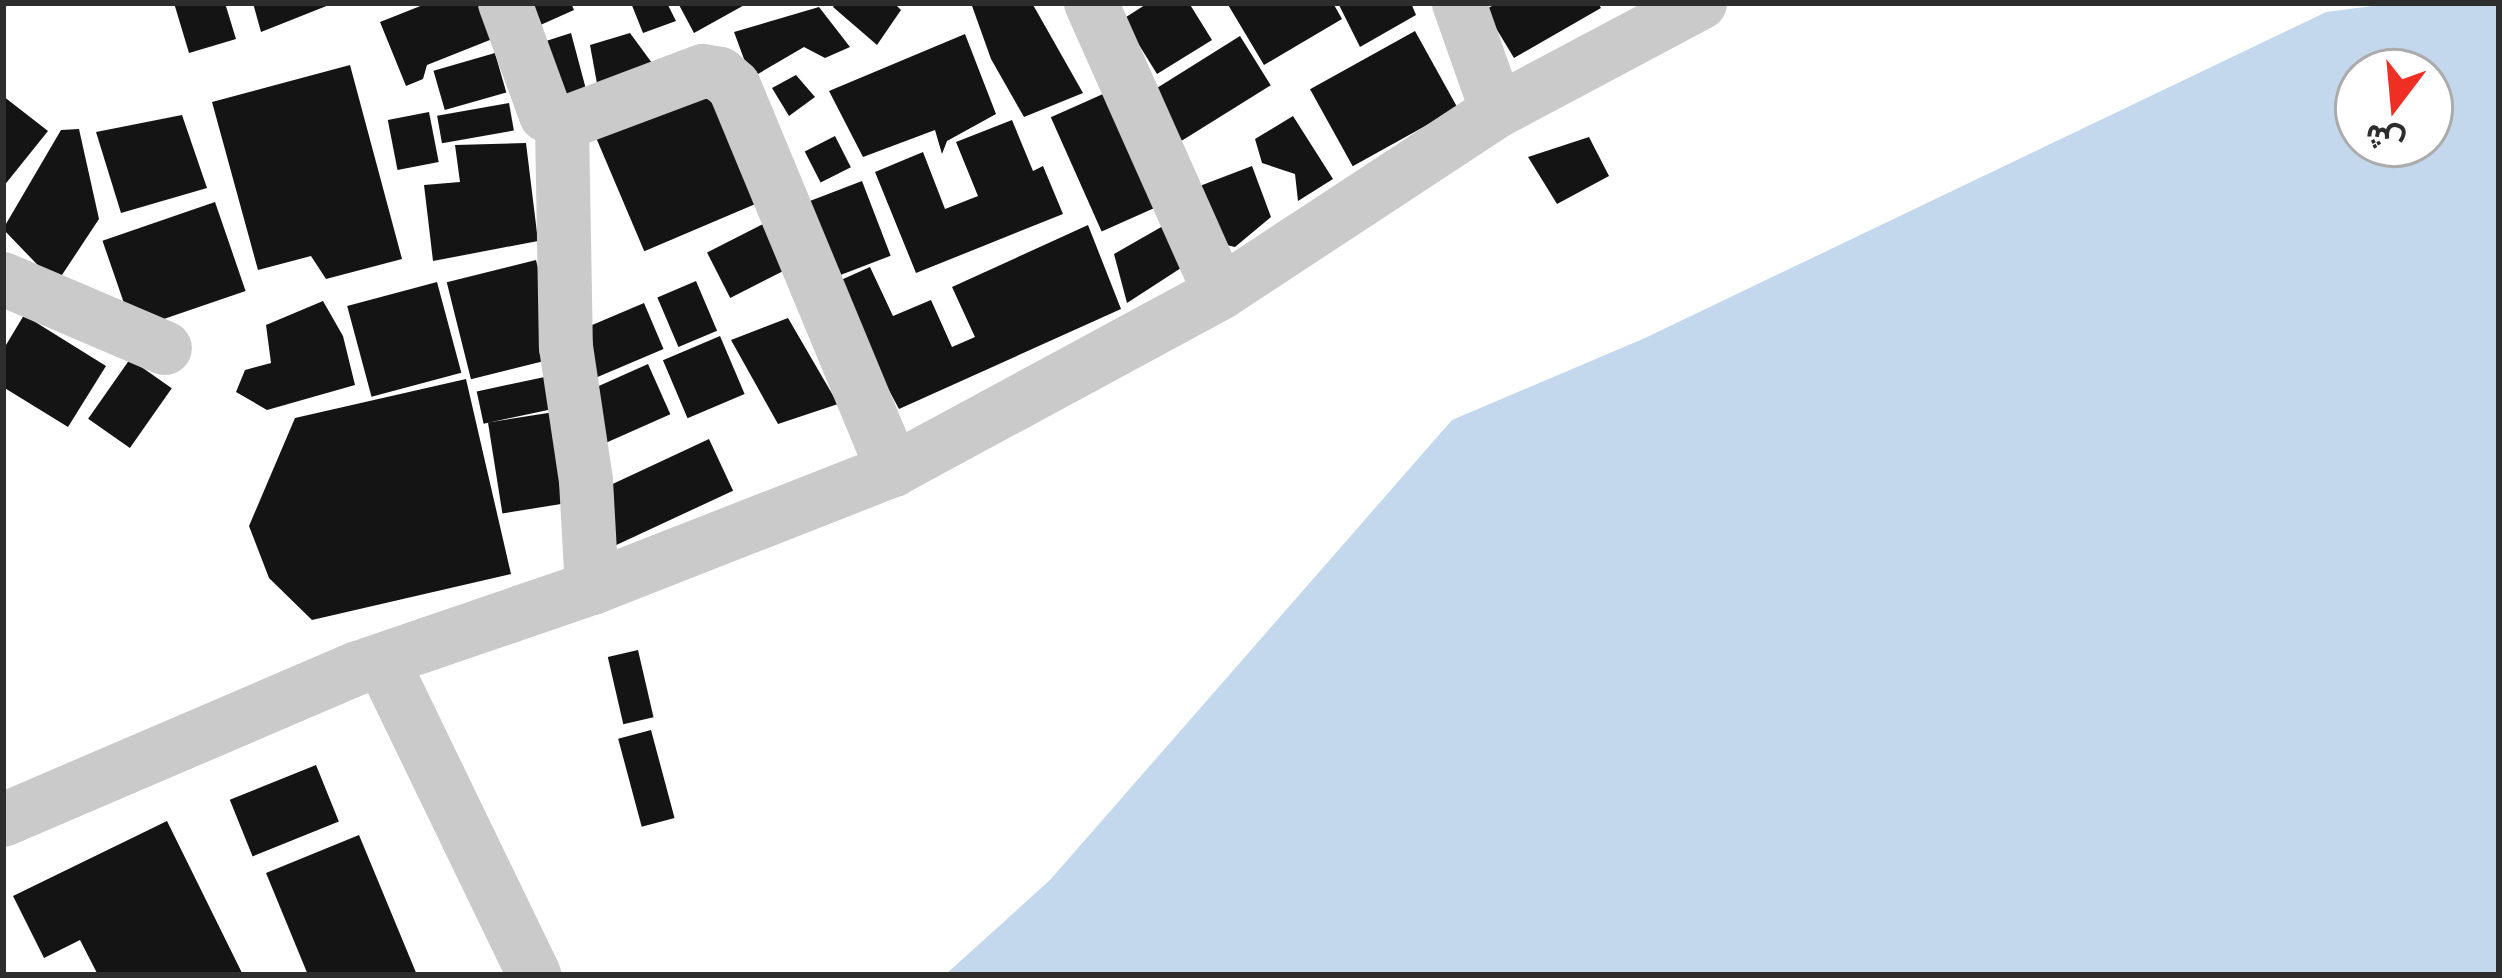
<!DOCTYPE html>
<meta charset="utf-8">
<style>
body{margin:0}
#map{position:relative;width:2502px;height:978px;overflow:hidden;background:#fff;font-family:"Roboto Condensed",Vazirmatn,sans-serif}
div>[style]{position:absolute}
[style*='--x']{left:calc(var(--x)*1px);top:calc(var(--y)*1px);width:calc(var(--w)*1px);rotate:calc(var(--a)*1deg)}
.water>*{inset:0;background:#c4d8ed}
.building>*{inset:0;background:#141414;transform-origin:0 0}
.street>*{height:54px;margin:-27px;padding:0 27px;transform-origin:27px;border-radius:27px;background:#cacaca}
span{translate:-50% -50%;white-space:nowrap;text-align:center;line-height:1.15;-webkit-text-stroke:12px #fff;paint-order:stroke}
.frame{position:absolute;inset:0;border:6px solid #2d2d2d;pointer-events:none}
.north{position:absolute;left:2334px;top:48px;width:120px;height:120px;box-sizing:border-box;background:#fff;border:3px solid #ababab;border-radius:50%;rotate:196deg;font-size:33px;font-weight:700;line-height:48px;text-align:center;color:#2d2d2d}
.north::after{content:'';display:block;margin:auto;width:42px;height:54px;background:#ef2e24;clip-path:polygon(50% 0,100% 100%,50% 72%,0 100%)}
</style>
<div id="map">
<div class="water">
<div style="clip-path:polygon(evenodd,2396px 3px,2499px 3px,2499px 975px,945px 975px,1050px 880px,1452px 420px,1645px 338px,2326px 12px,2396px 3px,2358px 72px,2430px 72px,2430px 144px,2358px 144px,2358px 72px)"></div>
</div>
<div class="building">
<div style="clip-path:polygon(174px 3px,225px 3px,236px 39px,189px 53px)"></div>
<div style="clip-path:polygon(253px 3px,334px 3px,261px 32px)"></div>
<div style="clip-path:polygon(428px 3px,499px 3px,510px 32px,427px 65px,423px 79px,406px 86px,380px 22px)"></div>
<div style="clip-path:polygon(515px 3px,571px 3px,574px 10px,527px 31px)"></div>
<div style="clip-path:polygon(631px 3px,667px 3px,676px 21px,643px 33px)"></div>
<div style="clip-path:polygon(678px 3px,748px 3px,694px 33px)"></div>
<div style="clip-path:polygon(836px 3px,894px 3px,901px 10px,877px 45px,833px 7px)"></div>
<div style="clip-path:polygon(971px 3px,1032px 3px,1083px 93px,1024px 117px,991px 59px)"></div>
<div style="clip-path:polygon(1148px 3px,1189px 3px,1212px 40px,1157px 74px,1123px 19px)"></div>
<div style="clip-path:polygon(1227px 3px,1333px 3px,1342px 19px,1264px 65px)"></div>
<div style="clip-path:polygon(1338px 3px,1411px 3px,1416px 15px,1360px 47px)"></div>
<div style="clip-path:polygon(1497px 3px,1598px 3px,1601px 8px,1514px 58px,1485px 10px)"></div>
<div style="clip-path:polygon(819px 7px,850px 47px,825px 58px,804px 47px,751px 78px,734px 32px)"></div>
<div style="left:1415px;top:31px;width:88px;height:120px;rotate:61deg"></div>
<div style="clip-path:polygon(571px 33px,587px 93px,558px 98px,546px 41px)"></div>
<div style="clip-path:polygon(630px 33px,663px 78px,600px 100px,590px 45px)"></div>
<div style="clip-path:polygon(965px 34px,996px 114px,947px 141px,942px 154px,935px 130px,863px 157px,829px 91px)"></div>
<div style="left:1240px;top:36px;width:58px;height:105px;rotate:58deg"></div>
<div style="left:495px;top:53px;width:41px;height:64px;rotate:74deg"></div>
<div style="clip-path:polygon(350px 65px,402px 259px,326px 279px,311px 256px,258px 270px,212px 102px)"></div>
<div style="clip-path:polygon(796px 75px,815px 97px,789px 116px,772px 88px)"></div>
<div style="left:705px;top:82px;width:132px;height:122px;rotate:67deg"></div>
<div style="left:1112px;top:90px;width:125px;height:67px;rotate:66deg"></div>
<div style="clip-path:polygon(3px 96px,48px 131px,3px 187px)"></div>
<div style="left:509px;top:103px;width:28px;height:73px;rotate:80deg"></div>
<div style="left:429px;top:112px;width:51px;height:42px;rotate:79deg"></div>
<div style="clip-path:polygon(182px 115px,207px 188px,121px 213px,96px 132px)"></div>
<div style="clip-path:polygon(1293px 116px,1333px 179px,1298px 201px,1295px 174px,1262px 163px,1255px 139px)"></div>
<div style="clip-path:polygon(1012px 120px,1033px 171px,1043px 166px,1063px 214px,916px 273px,875px 172px,923px 152px,945px 209px,978px 196px,956px 142px)"></div>
<div style="clip-path:polygon(79px 129px,99px 219px,56px 284px,3px 229px,61px 130px)"></div>
<div style="left:835px;top:136px;width:35px;height:34px;rotate:63deg"></div>
<div style="clip-path:polygon(1589px 137px,1609px 176px,1557px 204px,1528px 157px)"></div>
<div style="clip-path:polygon(526px 143px,538px 241px,433px 261px,424px 185px,460px 182px,455px 145px)"></div>
<div style="clip-path:polygon(1252px 166px,1271px 217px,1235px 247px,1201px 239px,1184px 192px)"></div>
<div style="left:862px;top:181px;width:80px;height:74px;rotate:69deg"></div>
<div style="left:215px;top:202px;width:94px;height:119px;rotate:71deg"></div>
<div style="left:773px;top:219px;width:51px;height:74px;rotate:63deg"></div>
<div style="clip-path:polygon(1170px 222px,1181px 268px,1127px 303px,1114px 254px)"></div>
<div style="clip-path:polygon(1088px 225px,1121px 309px,899px 409px,832px 284px,870px 267px,893px 316px,931px 300px,952px 347px,975px 337px,952px 287px)"></div>
<div style="left:536px;top:260px;width:100px;height:92px;rotate:76deg"></div>
<div style="left:696px;top:281px;width:54px;height:42px;rotate:67deg"></div>
<div style="left:437px;top:282px;width:94px;height:93px;rotate:75deg"></div>
<div style="clip-path:polygon(323px 301px,343px 336px,355px 385px,267px 410px,236px 392px,245px 370px,271px 363px,266px 325px)"></div>
<div style="left:644px;top:303px;width:50px;height:80px;rotate:67deg"></div>
<div style="clip-path:polygon(24px 315px,106px 366px,68px 427px,3px 387px,3px 350px)"></div>
<div style="clip-path:polygon(788px 318px,838px 404px,778px 424px,731px 340px)"></div>
<div style="left:720px;top:336px;width:63px;height:62px;rotate:67deg"></div>
<div style="left:130px;top:359px;width:51px;height:73px;rotate:35deg"></div>
<div style="left:648px;top:364px;width:55px;height:71px;rotate:66deg"></div>
<div style="left:554px;top:375px;width:33px;height:79px;rotate:78deg"></div>
<div style="clip-path:polygon(466px 379px,511px 574px,312px 620px,269px 578px,249px 526px,295px 418px)"></div>
<div style="left:567px;top:410px;width:92px;height:80px;rotate:81deg"></div>
<div style="left:709px;top:439px;width:57px;height:130px;rotate:65deg"></div>
<div style="left:638px;top:650px;width:69px;height:31px;rotate:77deg"></div>
<div style="left:651px;top:730px;width:91px;height:34px;rotate:75deg"></div>
<div style="left:316px;top:765px;width:61px;height:93px;rotate:68deg"></div>
<div style="clip-path:polygon(167px 821px,243px 975px,98px 975px,80px 940px,44px 958px,13px 896px)"></div>
<div style="clip-path:polygon(359px 835px,417px 975px,308px 975px,266px 873px)"></div>
</div>
<div class="street">
<div style="--x:505;--y:3;--w:119;--a:69.9"></div>
<div style="--x:546;--y:115;--w:18;--a:29"></div>
<div style="--x:562;--y:124;--w:151;--a:-20.6"></div>
<div style="--x:703;--y:71;--w:17;--a:10"></div>
<div style="--x:720;--y:74;--w:18;--a:41"></div>
<div style="--x:734;--y:86;--w:416;--a:67.5"></div>
<div style="--x:1091;--y:3;--w:317;--a:66"></div>
<div style="--x:1459;--y:3;--w:114;--a:70.6"></div>
<div style="--x:562;--y:124;--w:223;--a:89"></div>
<div style="--x:566;--y:347;--w:135;--a:81.5"></div>
<div style="--x:586;--y:481;--w:107;--a:86.8"></div>
<div style="--x:3;--y:279;--w:176;--a:23.1"></div>
<div style="--x:382;--y:660;--w:350;--a:64.2"></div>
<div style="--x:3;--y:820;--w:386;--a:-23.2"></div>
<div style="--x:358;--y:668;--w:247;--a:-18.9"></div>
<div style="--x:592;--y:588;--w:323;--a:-21.4"></div>
<div style="--x:893;--y:470;--w:372;--a:-28.4"></div>
<div style="--x:1220;--y:293;--w:331;--a:-33.3"></div>
<div style="--x:1497;--y:111;--w:230;--a:-28"></div>
</div>
<div class="frame"></div>
<div class="north">ش</div>
</div>
